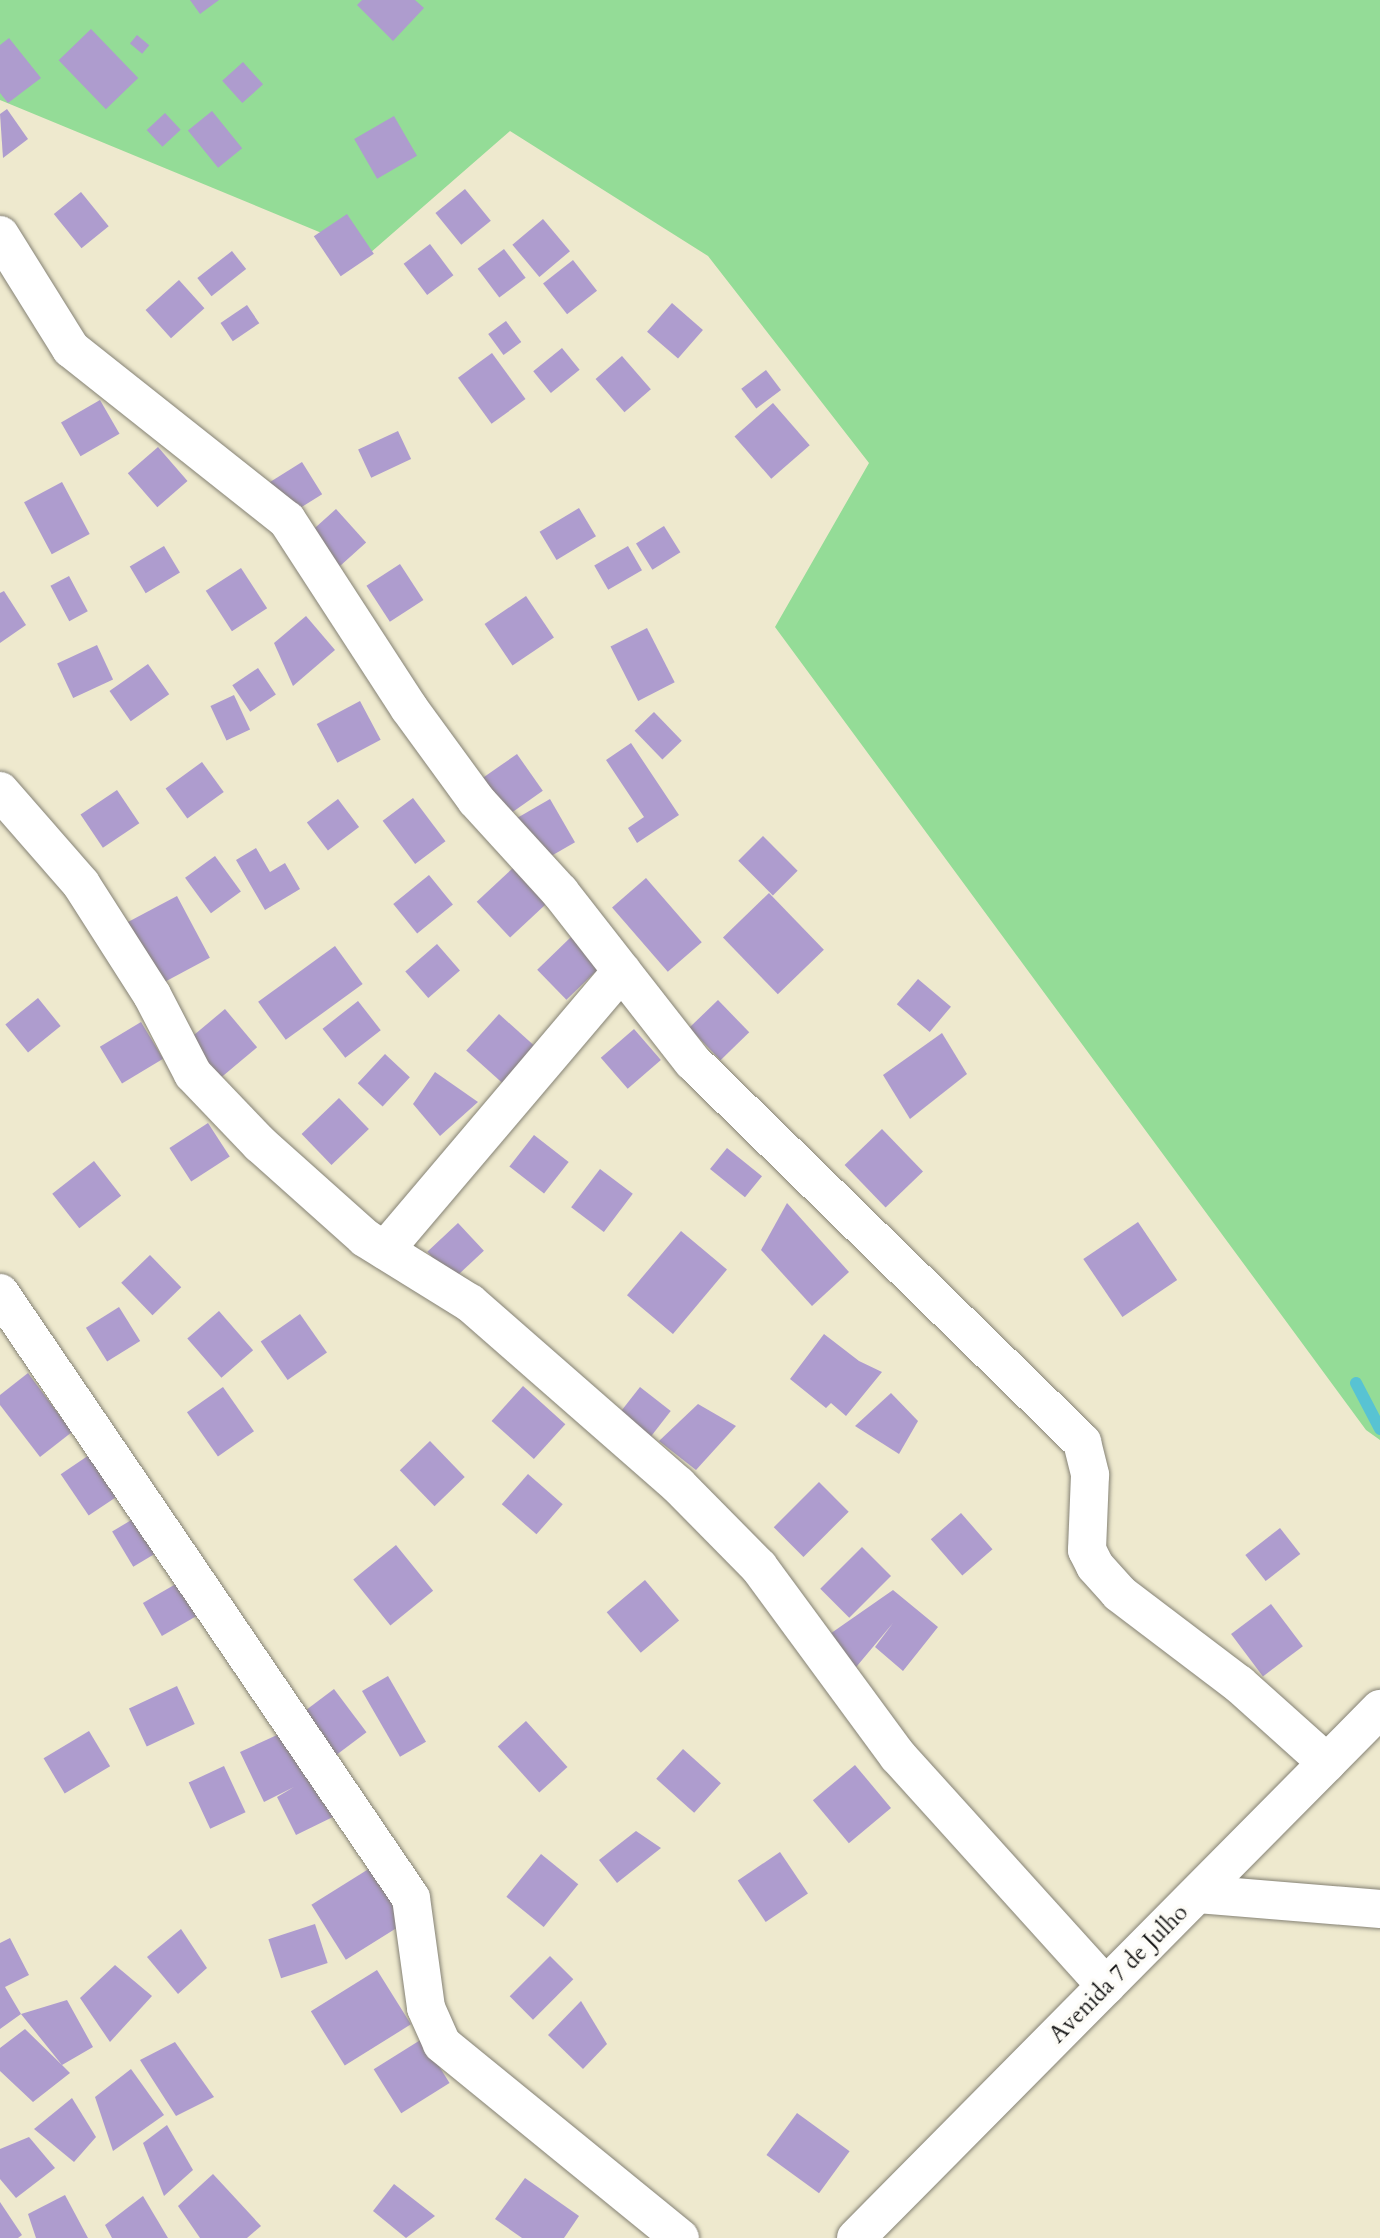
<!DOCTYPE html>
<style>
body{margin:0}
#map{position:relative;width:1380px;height:2238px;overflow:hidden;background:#eee9ce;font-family:Cardo,serif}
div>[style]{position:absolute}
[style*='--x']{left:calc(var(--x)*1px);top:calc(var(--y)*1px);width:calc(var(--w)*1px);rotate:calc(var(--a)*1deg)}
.green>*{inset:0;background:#94dc97}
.stream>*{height:12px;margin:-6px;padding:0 6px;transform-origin:6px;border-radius:6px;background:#58c3d3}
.building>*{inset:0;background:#ae9cce;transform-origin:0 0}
.roads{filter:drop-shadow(0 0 2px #858275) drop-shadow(0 0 2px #858275)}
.minor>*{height:38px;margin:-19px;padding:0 19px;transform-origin:19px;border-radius:19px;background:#fff}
span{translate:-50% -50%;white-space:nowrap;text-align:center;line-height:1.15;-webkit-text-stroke:7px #fdfcf7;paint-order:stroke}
.street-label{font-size:23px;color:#1c1c1c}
</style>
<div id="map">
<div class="green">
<div style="clip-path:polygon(0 0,1380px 0,1380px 1440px,1366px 1430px,775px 627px,869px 463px,708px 256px,510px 131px,370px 253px,0 100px)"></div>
</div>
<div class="stream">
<div style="--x:1356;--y:1383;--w:52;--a:62.4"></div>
</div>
<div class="building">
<div style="clip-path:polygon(190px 0,219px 0,200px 14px)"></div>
<div style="clip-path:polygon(362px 0,415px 0,424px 8px,393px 41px,357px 5px)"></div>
<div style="left:91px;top:29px;width:68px;height:45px;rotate:46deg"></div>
<div style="left:137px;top:35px;width:16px;height:11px;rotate:40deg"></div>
<div style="clip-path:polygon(9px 38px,41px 78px,8px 103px,0 93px,0 45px)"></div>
<div style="left:243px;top:62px;width:30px;height:28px;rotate:48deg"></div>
<div style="clip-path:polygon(7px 109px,28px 139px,3px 158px,0 114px)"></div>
<div style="left:212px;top:111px;width:48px;height:31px;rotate:51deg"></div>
<div style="left:165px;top:113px;width:23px;height:25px;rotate:47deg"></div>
<div style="left:394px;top:116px;width:46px;height:46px;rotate:60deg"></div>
<div style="left:465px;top:189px;width:41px;height:38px;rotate:51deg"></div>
<div style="left:81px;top:192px;width:44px;height:35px;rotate:51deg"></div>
<div style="left:347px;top:214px;width:48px;height:40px;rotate:56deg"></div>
<div style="left:543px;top:219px;width:42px;height:40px;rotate:50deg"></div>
<div style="left:430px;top:244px;width:39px;height:33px;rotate:53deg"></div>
<div style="left:504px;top:249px;width:36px;height:33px;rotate:53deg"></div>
<div style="left:232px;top:251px;width:23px;height:44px;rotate:52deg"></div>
<div style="left:573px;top:260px;width:39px;height:38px;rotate:52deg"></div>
<div style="left:179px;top:280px;width:38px;height:45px;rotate:48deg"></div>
<div style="left:672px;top:303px;width:41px;height:38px;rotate:41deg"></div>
<div style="left:247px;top:305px;width:22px;height:32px;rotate:56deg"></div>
<div style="left:506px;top:321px;width:26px;height:22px;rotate:54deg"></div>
<div style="left:562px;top:348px;width:28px;height:37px;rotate:51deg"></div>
<div style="left:492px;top:353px;width:57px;height:42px;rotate:54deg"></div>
<div style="left:622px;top:356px;width:44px;height:35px;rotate:49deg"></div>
<div style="left:766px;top:370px;width:25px;height:31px;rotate:53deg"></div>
<div style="left:100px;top:400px;width:39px;height:45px;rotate:60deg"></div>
<div style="left:773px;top:403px;width:56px;height:51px;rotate:49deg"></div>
<div style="left:398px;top:431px;width:31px;height:44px;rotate:65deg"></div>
<div style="left:158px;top:447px;width:45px;height:40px;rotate:49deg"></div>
<div style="left:302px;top:462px;width:38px;height:40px;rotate:58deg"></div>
<div style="left:62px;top:482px;width:59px;height:43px;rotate:62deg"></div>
<div style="left:579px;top:508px;width:33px;height:46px;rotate:59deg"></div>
<div style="left:336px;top:509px;width:45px;height:37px;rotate:48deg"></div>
<div style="left:664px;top:526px;width:31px;height:33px;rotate:58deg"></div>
<div style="left:164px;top:546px;width:31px;height:40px;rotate:59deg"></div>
<div style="left:628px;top:546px;width:28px;height:39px;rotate:60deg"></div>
<div style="left:400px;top:564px;width:43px;height:40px;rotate:57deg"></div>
<div style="left:241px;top:568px;width:48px;height:42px;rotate:57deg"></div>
<div style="left:69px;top:576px;width:40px;height:21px;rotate:62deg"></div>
<div style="clip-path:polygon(4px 591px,26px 625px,0 643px,0 593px)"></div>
<div style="left:526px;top:596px;width:50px;height:50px;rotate:56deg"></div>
<div style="clip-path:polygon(306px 616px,335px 650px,293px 686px,274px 643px)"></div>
<div style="left:647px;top:628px;width:61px;height:41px;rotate:63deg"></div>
<div style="left:97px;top:645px;width:38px;height:44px;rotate:65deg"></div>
<div style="left:148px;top:664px;width:37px;height:47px;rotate:55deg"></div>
<div style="left:258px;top:668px;width:32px;height:31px;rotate:56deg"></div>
<div style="left:234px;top:695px;width:38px;height:26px;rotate:65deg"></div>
<div style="left:360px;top:701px;width:44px;height:49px;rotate:62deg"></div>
<div style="left:654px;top:712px;width:40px;height:27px;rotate:46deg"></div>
<div style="clip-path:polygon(631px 743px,679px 815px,637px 843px,628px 828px,644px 817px,606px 760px)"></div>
<div style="left:517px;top:754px;width:45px;height:49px;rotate:55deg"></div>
<div style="left:202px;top:762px;width:37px;height:45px;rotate:54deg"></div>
<div style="left:117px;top:790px;width:40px;height:44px;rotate:56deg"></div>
<div style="left:413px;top:798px;width:54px;height:38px;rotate:53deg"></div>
<div style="left:338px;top:799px;width:35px;height:39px;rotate:53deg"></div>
<div style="left:550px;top:799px;width:50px;height:42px;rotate:60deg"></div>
<div style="left:763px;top:836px;width:49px;height:35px;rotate:45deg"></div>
<div style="clip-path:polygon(256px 848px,270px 872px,285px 863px,300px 889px,265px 910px,236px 860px)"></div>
<div style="left:215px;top:856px;width:44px;height:37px;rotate:54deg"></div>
<div style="left:514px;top:867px;width:49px;height:51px;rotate:47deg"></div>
<div style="left:429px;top:875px;width:38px;height:46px;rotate:51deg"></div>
<div style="left:646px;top:878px;width:85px;height:45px;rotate:49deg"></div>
<div style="left:769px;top:893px;width:79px;height:64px;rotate:46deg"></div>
<div style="left:177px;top:896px;width:70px;height:63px;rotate:62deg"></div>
<div style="left:571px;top:937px;width:42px;height:47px;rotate:46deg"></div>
<div style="left:437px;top:944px;width:35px;height:42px;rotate:49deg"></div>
<div style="left:335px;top:946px;width:47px;height:95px;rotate:54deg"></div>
<div style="left:918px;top:979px;width:43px;height:33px;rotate:40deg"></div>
<div style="left:38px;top:998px;width:36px;height:42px;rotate:51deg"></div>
<div style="left:718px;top:1000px;width:45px;height:40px;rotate:46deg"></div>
<div style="left:358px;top:1001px;width:37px;height:45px;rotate:52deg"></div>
<div style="left:225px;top:1009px;width:50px;height:53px;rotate:50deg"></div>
<div style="left:499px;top:1014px;width:52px;height:49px;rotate:42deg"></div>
<div style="left:141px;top:1022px;width:43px;height:48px;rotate:59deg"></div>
<div style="left:634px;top:1029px;width:41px;height:44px;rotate:49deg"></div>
<div style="clip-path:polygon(942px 1033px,967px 1074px,910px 1119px,883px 1075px)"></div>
<div style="left:385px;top:1054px;width:34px;height:40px;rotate:43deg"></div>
<div style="clip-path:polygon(435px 1072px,478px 1102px,440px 1136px,413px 1104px)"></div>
<div style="left:339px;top:1098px;width:43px;height:52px;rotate:46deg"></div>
<div style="left:208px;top:1123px;width:40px;height:46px;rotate:57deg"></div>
<div style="left:882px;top:1129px;width:59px;height:52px;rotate:46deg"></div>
<div style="left:534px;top:1135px;width:44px;height:40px;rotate:38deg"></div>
<div style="left:727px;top:1148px;width:45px;height:27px;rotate:39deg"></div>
<div style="left:94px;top:1161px;width:44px;height:53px;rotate:52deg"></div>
<div style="left:600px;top:1169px;width:41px;height:48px;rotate:37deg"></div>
<div style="clip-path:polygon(787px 1203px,849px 1272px,812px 1306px,761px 1250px)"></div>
<div style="left:1138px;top:1222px;width:70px;height:66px;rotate:56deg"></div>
<div style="left:458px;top:1223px;width:38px;height:42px;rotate:47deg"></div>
<div style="left:681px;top:1231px;width:60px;height:84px;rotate:40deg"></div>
<div style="left:150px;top:1255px;width:45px;height:40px;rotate:46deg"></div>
<div style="left:119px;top:1307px;width:40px;height:39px;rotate:58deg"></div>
<div style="left:219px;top:1311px;width:52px;height:42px;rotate:49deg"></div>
<div style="left:300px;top:1314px;width:47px;height:48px;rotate:55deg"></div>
<div style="clip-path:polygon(824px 1334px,859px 1361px,882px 1372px,846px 1416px,831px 1403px,826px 1408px,790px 1379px)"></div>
<div style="clip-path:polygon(28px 1373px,72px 1432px,40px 1457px,0 1405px,0 1395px)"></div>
<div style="left:523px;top:1386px;width:57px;height:47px;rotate:42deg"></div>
<div style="left:223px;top:1387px;width:54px;height:44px;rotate:55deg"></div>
<div style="left:640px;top:1387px;width:39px;height:36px;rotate:38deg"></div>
<div style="clip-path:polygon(891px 1393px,918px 1421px,899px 1454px,855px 1426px)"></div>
<div style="clip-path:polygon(698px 1404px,736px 1426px,696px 1470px,659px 1441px)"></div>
<div style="left:430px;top:1441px;width:50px;height:42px;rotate:46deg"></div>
<div style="left:98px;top:1449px;width:50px;height:45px;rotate:56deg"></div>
<div style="left:528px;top:1474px;width:46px;height:40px;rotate:41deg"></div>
<div style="left:819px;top:1482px;width:42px;height:64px;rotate:45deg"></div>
<div style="left:143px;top:1513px;width:41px;height:36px;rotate:59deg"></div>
<div style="left:961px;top:1513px;width:48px;height:40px;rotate:49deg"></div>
<div style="left:1280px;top:1528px;width:33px;height:44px;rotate:52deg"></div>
<div style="left:396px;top:1545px;width:59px;height:55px;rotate:51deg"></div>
<div style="left:862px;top:1547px;width:41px;height:59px;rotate:45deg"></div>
<div style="left:645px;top:1580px;width:53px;height:50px;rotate:50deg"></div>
<div style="left:181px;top:1581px;width:38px;height:44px;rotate:60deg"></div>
<div style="clip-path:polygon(893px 1590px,938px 1627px,903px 1671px,875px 1647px,893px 1623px,852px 1672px,827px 1636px)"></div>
<div style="left:1271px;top:1604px;width:53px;height:50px;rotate:53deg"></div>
<div style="left:388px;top:1676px;width:76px;height:30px;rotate:60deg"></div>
<div style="left:177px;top:1686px;width:42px;height:53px;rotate:65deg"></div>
<div style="left:334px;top:1689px;width:54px;height:47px;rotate:53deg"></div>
<div style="left:526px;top:1721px;width:62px;height:38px;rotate:48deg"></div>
<div style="clip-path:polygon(288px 1730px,339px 1814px,296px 1835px,277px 1797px,294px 1787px,264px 1802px,240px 1752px)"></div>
<div style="left:89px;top:1731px;width:41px;height:53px;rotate:59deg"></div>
<div style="left:683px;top:1749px;width:51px;height:40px;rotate:42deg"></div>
<div style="left:855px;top:1765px;width:56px;height:55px;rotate:50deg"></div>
<div style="left:224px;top:1766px;width:51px;height:39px;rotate:65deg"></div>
<div style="clip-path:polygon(636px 1831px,661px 1848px,617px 1883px,599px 1860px)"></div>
<div style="left:780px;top:1852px;width:50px;height:51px;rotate:56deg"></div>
<div style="left:541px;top:1854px;width:48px;height:55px;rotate:39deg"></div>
<div style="left:375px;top:1865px;width:65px;height:75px;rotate:58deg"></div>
<div style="left:315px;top:1924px;width:41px;height:49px;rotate:72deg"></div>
<div style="clip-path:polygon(181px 1929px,207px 1968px,178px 1994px,147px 1957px)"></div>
<div style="clip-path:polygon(10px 1938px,29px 1975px,5px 1987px,21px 2014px,0 2029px,0 1943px)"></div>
<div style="left:550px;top:1956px;width:33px;height:57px;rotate:45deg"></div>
<div style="clip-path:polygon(115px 1965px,152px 1996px,110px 2042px,80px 1998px)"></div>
<div style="left:377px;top:1970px;width:64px;height:78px;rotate:58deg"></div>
<div style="clip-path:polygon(67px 2000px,93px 2047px,62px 2065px,70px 2073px,33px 2102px,0 2071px,0 2048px,25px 2029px,62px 2065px,21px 2014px)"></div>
<div style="clip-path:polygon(581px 2001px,607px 2044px,583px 2069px,548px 2035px)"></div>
<div style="left:422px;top:2039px;width:52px;height:57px;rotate:58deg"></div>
<div style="clip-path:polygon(175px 2042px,214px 2097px,176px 2116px,140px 2060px)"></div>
<div style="clip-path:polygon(131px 2069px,164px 2115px,113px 2151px,95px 2097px)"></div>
<div style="clip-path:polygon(72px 2098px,96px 2137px,74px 2162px,34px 2129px)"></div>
<div style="left:797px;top:2113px;width:65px;height:52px;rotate:36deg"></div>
<div style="clip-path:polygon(167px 2125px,193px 2170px,164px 2196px,143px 2143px)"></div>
<div style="clip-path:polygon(29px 2137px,55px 2168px,16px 2198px,0 2179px,0 2149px)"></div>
<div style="clip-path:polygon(213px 2174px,261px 2226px,247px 2238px,200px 2238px,178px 2206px)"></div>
<div style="clip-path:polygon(525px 2178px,579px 2216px,564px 2238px,522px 2238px,495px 2219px)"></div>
<div style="clip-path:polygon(394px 2184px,435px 2216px,406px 2238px,373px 2211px)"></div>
<div style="clip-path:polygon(65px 2195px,88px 2238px,36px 2238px,28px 2214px)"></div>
<div style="clip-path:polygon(143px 2196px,168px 2238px,112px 2238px,105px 2225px)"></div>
<div style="clip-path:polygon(0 2202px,22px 2235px,18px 2238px,0 2238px)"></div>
</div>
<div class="roads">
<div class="minor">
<div style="--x:0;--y:235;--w:134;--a:58.1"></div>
<div style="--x:71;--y:349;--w:275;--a:38.4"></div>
<div style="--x:287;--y:520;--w:224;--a:57"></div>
<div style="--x:409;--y:708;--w:114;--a:53.9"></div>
<div style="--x:476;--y:800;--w:125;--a:47.6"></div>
<div style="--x:560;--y:892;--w:216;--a:52"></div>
<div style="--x:693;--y:1062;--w:544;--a:44.33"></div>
<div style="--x:1082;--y:1442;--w:34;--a:76"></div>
<div style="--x:1090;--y:1475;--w:75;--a:92.3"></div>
<div style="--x:1087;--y:1550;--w:18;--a:63"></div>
<div style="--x:1095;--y:1566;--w:36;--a:48"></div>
<div style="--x:1119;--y:1593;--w:151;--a:37.2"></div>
<div style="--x:1239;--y:1684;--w:118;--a:41.9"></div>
<div style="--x:0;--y:791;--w:123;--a:48.9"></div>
<div style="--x:81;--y:884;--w:132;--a:57.4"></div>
<div style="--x:152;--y:995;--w:89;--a:62.6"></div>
<div style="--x:193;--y:1074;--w:97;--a:46.3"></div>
<div style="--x:260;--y:1144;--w:141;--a:41.8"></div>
<div style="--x:365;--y:1238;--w:123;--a:31.8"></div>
<div style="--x:470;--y:1303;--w:276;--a:41.2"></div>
<div style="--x:678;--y:1485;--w:115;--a:45.4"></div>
<div style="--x:759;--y:1567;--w:235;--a:53.7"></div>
<div style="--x:898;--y:1756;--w:310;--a:47.9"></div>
<div style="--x:385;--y:1250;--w:366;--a:-49.7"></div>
<div style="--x:0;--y:1293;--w:731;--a:55.81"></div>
<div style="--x:411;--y:1898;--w:111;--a:82.2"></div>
<div style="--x:426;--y:2008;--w:39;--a:66"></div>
<div style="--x:442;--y:2044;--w:307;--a:39.2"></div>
<div style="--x:1198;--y:1894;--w:183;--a:4.7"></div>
<div style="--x:856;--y:2238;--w:745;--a:-45.27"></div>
</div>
</div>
<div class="street-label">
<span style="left:1119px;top:1974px;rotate:-45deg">Avenida 7 de Julho</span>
</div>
</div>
